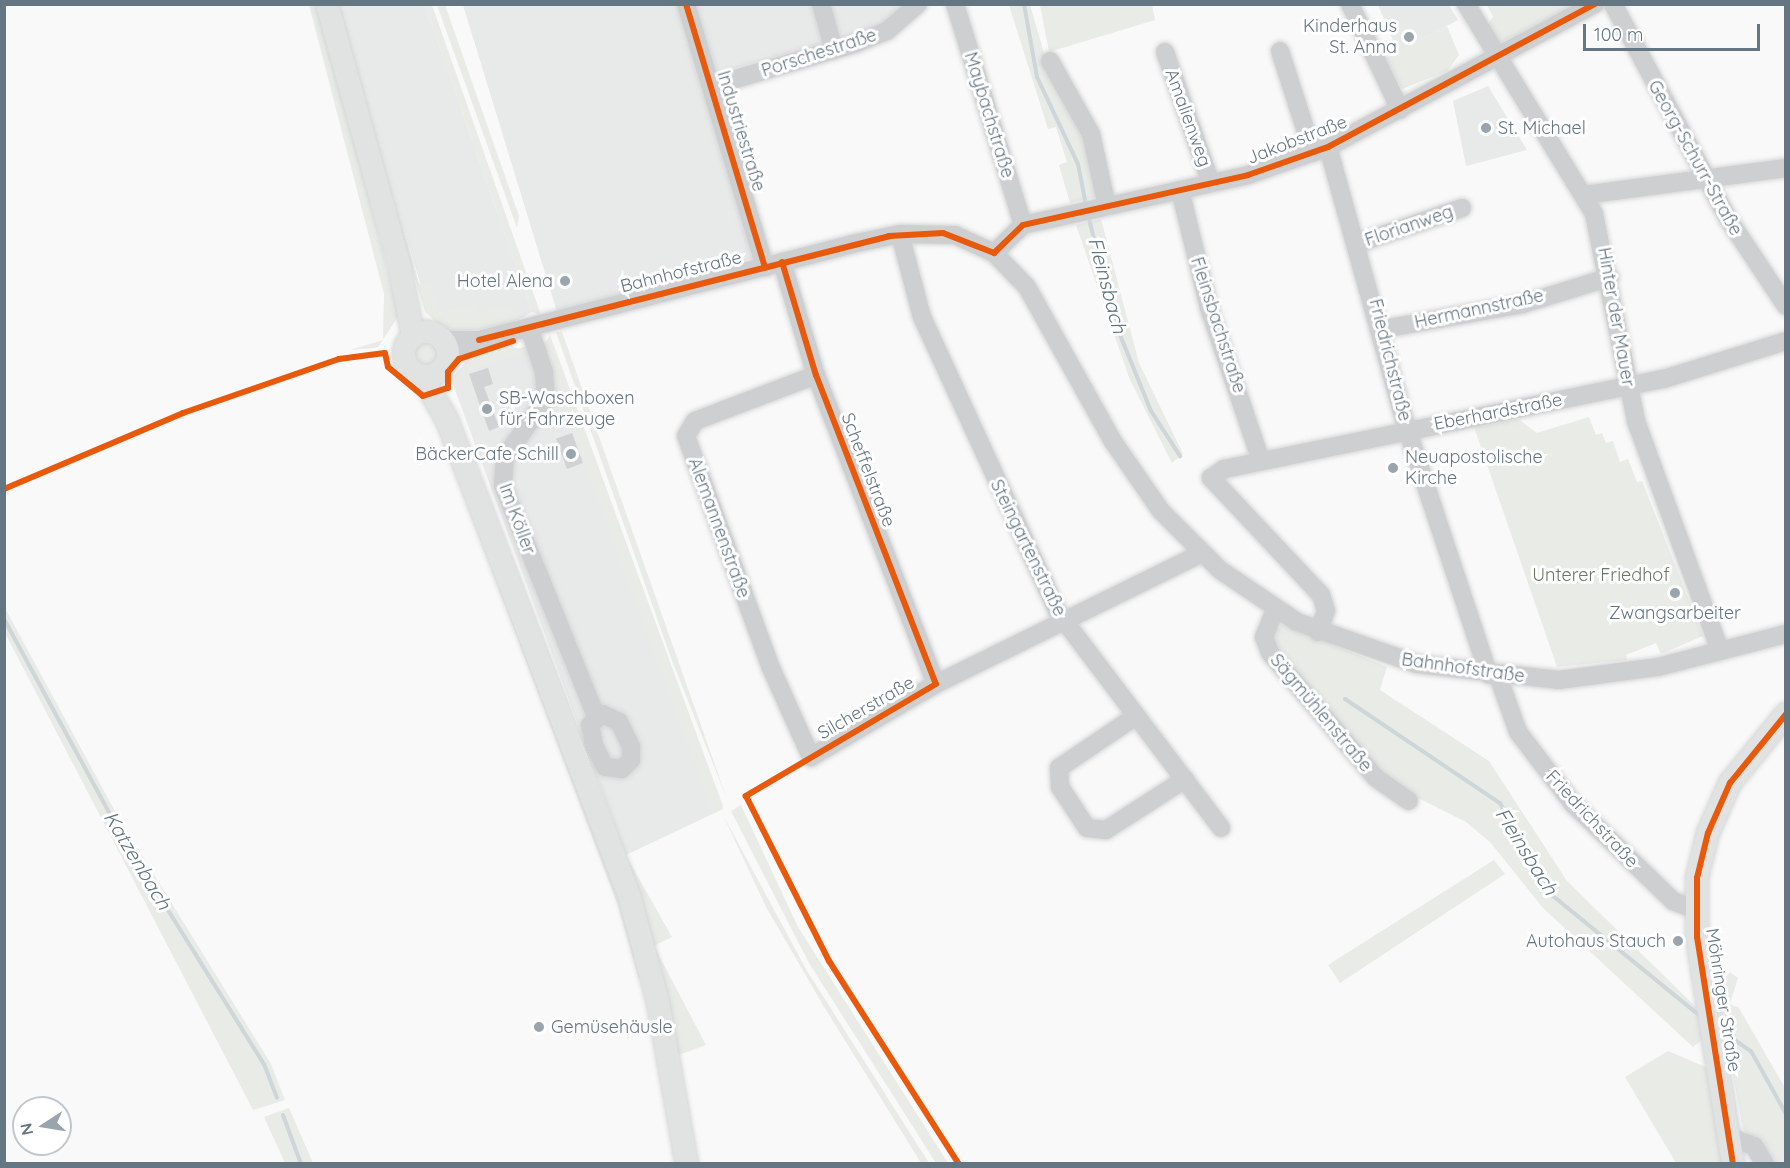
<!DOCTYPE html>
<meta charset="utf-8">
<style>
body{margin:0}
#map{position:relative;width:1790px;height:1168px;overflow:hidden;background:#f9f9f9;font-family:Quicksand,sans-serif}
div>[style]{position:absolute}
[style*='--x']{left:calc(var(--x)*1px);top:calc(var(--y)*1px);width:calc(var(--w)*1px);rotate:calc(var(--a)*1deg)}
.built>*{inset:0;background:#e8e9e9}
.green>*{inset:0;background:#e8ebe6}
.round{border-radius:50%}
.stream>*{height:4px;margin:-2px;padding:0 2px;transform-origin:2px;border-radius:2px;background:#ced6d9}
.building>*{inset:0;background:#d0d2d3;transform-origin:0 0}
.roads{filter:drop-shadow(0 0 2px #d5d6d7) drop-shadow(0 0 2px #d5d6d7)}
.minor>*{height:18px;margin:-9px;padding:0 9px;transform-origin:9px;border-radius:9px;background:#cecfd0}
.major>*{height:22px;margin:-11px;padding:0 11px;transform-origin:11px;border-radius:11px;background:#e1e2e2}
.major>.ring{margin:-11px;padding:0;box-sizing:content-box;background:none;border:22px solid #e1e2e2;border-radius:50%}
.cycleway>*{height:6px;margin:-3px;padding:0 3px;transform-origin:3px;border-radius:3px;background:#e8590c}
.dots>*{width:16px;height:16px;translate:-50% -50%;box-sizing:border-box;border:3px solid #fff;border-radius:50%}
span{translate:-50% -50%;white-space:nowrap;text-align:center;line-height:1.15;-webkit-text-stroke:6px #fff;paint-order:stroke}
.poi-label{font-size:18px;color:#657683}
.right{translate:-100% -50%;text-align:right}
.left{translate:0 -50%;text-align:left}
.street-label{font-size:18px;color:#657683}
.park-label{font-size:18px;color:#687a64}
.water-label{font-size:20px;color:#60757c;font-style:italic}
.frame{position:absolute;inset:0;border:6px solid #657683;pointer-events:none}
.north{position:absolute;left:12px;top:1096px;width:60px;height:60px;box-sizing:border-box;background:#fff;border:2px solid #c1c8cd;border-radius:50%;rotate:258deg;font-size:16px;font-weight:700;line-height:24px;text-align:center;color:#657683}
.north::after{content:'';display:block;margin:auto;width:21px;height:27px;background:#99a4ac;clip-path:polygon(50% 0,100% 100%,50% 72%,0 100%)}
.scale{position:absolute;left:1583px;top:24px;width:177px;height:27px;box-sizing:border-box;border:3px solid #657683;border-top:0;padding-left:8px;font-size:18px;line-height:21px;white-space:nowrap;color:#657683;-webkit-text-stroke:4px #fff;paint-order:stroke}
</style>
<div id="map">
<div class="built">
<div style="clip-path:polygon(337px 5px,425px 5px,532px 312px,518px 320px,444px 324px,421px 286px)"></div>
<div style="clip-path:polygon(463px 5px,910px 5px,883px 26px,700px 78px,752px 258px,557px 312px)"></div>
<div style="clip-path:polygon(1378px 5px,1449px 5px,1458px 20px,1398px 52px)"></div>
<div style="clip-path:polygon(1488px 86px,1527px 150px,1466px 166px,1453px 101px)"></div>
<div style="clip-path:polygon(549px 341px,723px 809px,626px 855px,451px 379px,467px 361px)"></div>
</div>
<div class="green">
<div style="clip-path:polygon(309px 5px,319px 5px,399px 315px,392px 326px,378px 347px,373px 348px,350px 350px,383px 340px,384px 294px)"></div>
<div style="clip-path:polygon(332px 5px,343px 5px,419px 284px,430px 284px,440px 312px,476px 304px,479px 312px,508px 304px,518px 315px,514px 323px,450px 334px,425px 312px)"></div>
<div style="clip-path:polygon(425px 5px,432px 5px,541px 315px,532px 312px)"></div>
<div style="clip-path:polygon(437px 5px,445px 5px,519px 216px,517px 228px)"></div>
<div style="clip-path:polygon(1009px 5px,1030px 5px,1053px 84px,1087px 139px,1096px 197px,1070px 203px,1059px 165px,1067px 162px,1056px 127px,1048px 129px)"></div>
<div style="clip-path:polygon(1040px 5px,1152px 5px,1155px 20px,1049px 52px)"></div>
<div style="clip-path:polygon(1487px 5px,1574px 5px,1501px 43px,1487px 25px,1493px 17px)"></div>
<div style="clip-path:polygon(1447px 26px,1459px 55px,1447px 71px,1402px 89px,1386px 58px)"></div>
<div style="clip-path:polygon(1101px 219px,1139px 363px,1183px 454px,1172px 463px,1130px 380px,1076px 225px)"></div>
<div style="clip-path:polygon(556px 332px,562px 332px,727px 799px,671px 658px)"></div>
<div style="clip-path:polygon(550px 335px,723px 806px,713px 813px,571px 427px,545px 344px)"></div>
<div class="round" style="left:413px;top:342px;width:24px;height:24px"></div>
<div style="clip-path:polygon(509px 344px,525px 353px,468px 372px,463px 360px)"></div>
<div style="clip-path:polygon(428px 399px,616px 882px,642px 971px,639px 979px,618px 906px)"></div>
<div style="clip-path:polygon(1589px 417px,1596px 435px,1602px 433px,1606px 443px,1613px 441px,1620px 462px,1628px 459px,1637px 482px,1642px 481px,1703px 636px,1661px 654px,1656px 643px,1626px 655px,1627px 660px,1557px 667px,1474px 427px,1518px 419px,1537px 433px)"></div>
<div style="clip-path:polygon(5px 608px,116px 813px,271px 1064px,285px 1100px,253px 1110px,5px 633px)"></div>
<div style="clip-path:polygon(1285px 624px,1387px 667px,1380px 690px,1489px 761px,1567px 881px,1698px 1009px,1704px 1038px,1693px 1047px,1543px 908px,1490px 842px,1466px 822px,1382px 780px,1270px 648px,1274px 630px)"></div>
<div style="clip-path:polygon(741px 805px,798px 927px,948px 1163px,936px 1163px,809px 963px,731px 811px)"></div>
<div style="clip-path:polygon(723px 815px,807px 971px,929px 1163px,921px 1163px,823px 1005px,766px 907px)"></div>
<div style="clip-path:polygon(1494px 860px,1505px 874px,1340px 983px,1328px 965px)"></div>
<div style="clip-path:polygon(629px 861px,672px 937px,654px 946px,706px 1045px,676px 1056px,623px 865px)"></div>
<div style="clip-path:polygon(1730px 972px,1738px 978px,1730px 1004px,1739px 1008px,1785px 1088px,1785px 1163px,1769px 1163px,1743px 1129px,1717px 989px)"></div>
<div style="clip-path:polygon(1668px 1051px,1710px 1069px,1725px 1163px,1676px 1163px,1625px 1077px)"></div>
<div style="clip-path:polygon(289px 1108px,313px 1163px,285px 1163px,264px 1117px)"></div>
</div>
<div class="stream">
<div style="--x:1024;--y:4;--w:74;--a:79.9"></div>
<div style="--x:1037;--y:77;--w:96;--a:64.8"></div>
<div style="--x:1078;--y:164;--w:42;--a:79"></div>
<div style="--x:1088;--y:215;--w:108;--a:76.1"></div>
<div style="--x:1114;--y:320;--w:98;--a:67.9"></div>
<div style="--x:1151;--y:411;--w:54;--a:57.2"></div>
<div style="--x:4;--y:619;--w:243;--a:61.5"></div>
<div style="--x:120;--y:833;--w:272;--a:58.1"></div>
<div style="--x:264;--y:1064;--w:36;--a:69"></div>
<div style="--x:1345;--y:699;--w:187;--a:33.9"></div>
<div style="--x:1500;--y:803;--w:107;--a:60.3"></div>
<div style="--x:1553;--y:896;--w:190;--a:39.2"></div>
<div style="--x:1722;--y:1031;--w:35;--a:35"></div>
<div style="--x:1751;--y:1051;--w:72;--a:60.9"></div>
<div style="--x:283;--y:1115;--w:52;--a:69.8"></div>
</div>
<div class="building">
<div style="clip-path:polygon(488px 368px,493px 384px,484px 387px,499px 427px,489px 431px,469px 374px)"></div>
<div style="left:572px;top:433px;width:32px;height:17px;rotate:70deg"></div>
</div>
<div class="roads">
<div class="minor">
<div style="--x:686;--y:4;--w:275;--a:73.3"></div>
<div style="--x:821;--y:4;--w:48;--a:74.2"></div>
<div style="--x:955;--y:4;--w:231;--a:72.9"></div>
<div style="--x:1350;--y:4;--w:117;--a:64.7"></div>
<div style="--x:1466;--y:4;--w:246;--a:58.6"></div>
<div style="--x:1594;--y:214;--w:211;--a:78.5"></div>
<div style="--x:1636;--y:421;--w:245;--a:69.9"></div>
<div style="--x:1613;--y:4;--w:245;--a:61.8"></div>
<div style="--x:1729;--y:220;--w:103;--a:56.5"></div>
<div style="--x:1280;--y:51;--w:107;--a:72.1"></div>
<div style="--x:1165;--y:52;--w:139;--a:70.7"></div>
<div style="--x:1050;--y:61;--w:84;--a:60.7"></div>
<div style="--x:1091;--y:134;--w:74;--a:77.5"></div>
<div style="--x:712;--y:86;--w:151;--a:-16.5"></div>
<div style="--x:857;--y:43;--w:32;--a:-22"></div>
<div style="--x:887;--y:31;--w:41;--a:-41.1"></div>
<div style="--x:1328;--y:147;--w:293;--a:74.4"></div>
<div style="--x:1407;--y:429;--w:259;--a:71.6"></div>
<div style="--x:1180;--y:190;--w:122;--a:76.2"></div>
<div style="--x:1209;--y:308;--w:158;--a:71.2"></div>
<div style="--x:1584;--y:195;--w:204;--a:-7.6"></div>
<div style="--x:900;--y:234;--w:86;--a:75.2"></div>
<div style="--x:922;--y:317;--w:324;--a:65.3"></div>
<div style="--x:1057;--y:611;--w:272;--a:52.9"></div>
<div style="--x:1356;--y:244;--w:112;--a:-18.8"></div>
<div style="--x:994;--y:253;--w:40;--a:-44"></div>
<div style="--x:1023;--y:225;--w:230;--a:-12.5"></div>
<div style="--x:1248;--y:175;--w:85;--a:-19.3"></div>
<div style="--x:1328;--y:147;--w:303;--a:-28.2"></div>
<div style="--x:782;--y:262;--w:118;--a:73.3"></div>
<div style="--x:816;--y:375;--w:331;--a:68.8"></div>
<div style="--x:529;--y:327;--w:47;--a:71.6"></div>
<div style="--x:544;--y:372;--w:27;--a:86"></div>
<div style="--x:546;--y:399;--w:71;--a:125.3"></div>
<div style="--x:505;--y:457;--w:29;--a:94"></div>
<div style="--x:503;--y:486;--w:248;--a:68"></div>
<div style="--x:1383;--y:329;--w:142;--a:-10.1"></div>
<div style="--x:1523;--y:304;--w:91;--a:-17.2"></div>
<div style="--x:443;--y:340;--w:34;--a:0"></div>
<div style="--x:447;--y:358;--w:41;--a:-27.8"></div>
<div style="--x:483;--y:339;--w:381;--a:-14.4"></div>
<div style="--x:852;--y:244;--w:49;--a:-11.8"></div>
<div style="--x:900;--y:234;--w:55;--a:1"></div>
<div style="--x:955;--y:235;--w:43;--a:24.8"></div>
<div style="--x:994;--y:253;--w:47;--a:45.9"></div>
<div style="--x:1027;--y:287;--w:175;--a:60.9"></div>
<div style="--x:1112;--y:440;--w:86;--a:55.4"></div>
<div style="--x:1161;--y:511;--w:83;--a:45"></div>
<div style="--x:1220;--y:570;--w:93;--a:34"></div>
<div style="--x:1297;--y:622;--w:126;--a:19.4"></div>
<div style="--x:1416;--y:664;--w:144;--a:6.4"></div>
<div style="--x:1559;--y:680;--w:100;--a:-7.5"></div>
<div style="--x:1658;--y:667;--w:132;--a:-14.5"></div>
<div style="--x:816;--y:375;--w:129;--a:159.2"></div>
<div style="--x:695;--y:421;--w:17;--a:121"></div>
<div style="--x:686;--y:436;--w:247;--a:69.9"></div>
<div style="--x:771;--y:668;--w:98;--a:65.8"></div>
<div style="--x:811;--y:757;--w:145;--a:-30.3"></div>
<div style="--x:936;--y:684;--w:297;--a:-26.2"></div>
<div style="--x:1275;--y:610;--w:29;--a:112"></div>
<div style="--x:1264;--y:637;--w:17;--a:69"></div>
<div style="--x:1270;--y:653;--w:164;--a:49.7"></div>
<div style="--x:1376;--y:778;--w:40;--a:34.9"></div>
<div style="--x:1318;--y:632;--w:22;--a:-69"></div>
<div style="--x:1326;--y:611;--w:17;--a:-107"></div>
<div style="--x:1321;--y:595;--w:161;--a:-133.2"></div>
<div style="--x:1211;--y:478;--w:16;--a:-35"></div>
<div style="--x:1224;--y:469;--w:449;--a:-11.6"></div>
<div style="--x:1664;--y:379;--w:128;--a:-17.3"></div>
<div style="--x:1498;--y:676;--w:59;--a:70.3"></div>
<div style="--x:1518;--y:732;--w:91;--a:52.6"></div>
<div style="--x:1573;--y:804;--w:139;--a:44.1"></div>
<div style="--x:1673;--y:901;--w:22;--a:21"></div>
<div style="--x:602;--y:714;--w:19;--a:25"></div>
<div style="--x:619;--y:722;--w:28;--a:64"></div>
<div style="--x:631;--y:747;--w:13;--a:90"></div>
<div style="--x:631;--y:760;--w:13;--a:135"></div>
<div style="--x:622;--y:769;--w:17;--a:-173"></div>
<div style="--x:605;--y:767;--w:25;--a:-117"></div>
<div style="--x:594;--y:745;--w:20;--a:-101"></div>
<div style="--x:590;--y:725;--w:16;--a:-43"></div>
<div style="--x:1136;--y:716;--w:93;--a:146"></div>
<div style="--x:1059;--y:768;--w:19;--a:87"></div>
<div style="--x:1060;--y:787;--w:49;--a:56.6"></div>
<div style="--x:1087;--y:828;--w:19;--a:6"></div>
<div style="--x:1106;--y:830;--w:94;--a:-32.8"></div>
<div style="--x:1730;--y:1137;--w:26;--a:21"></div>
<div style="--x:1754;--y:1146;--w:21;--a:59"></div>
</div>
<div class="major">
<div style="--x:327;--y:4;--w:274;--a:74.5"></div>
<div style="--x:400;--y:268;--w:69;--a:79.2"></div>
<div class="ring" style="left:404px;top:332px;width:22px;height:22px"></div>
<div style="--x:421;--y:375;--w:52;--a:60"></div>
<div style="--x:447;--y:420;--w:509;--a:69.04"></div>
<div style="--x:629;--y:895;--w:111;--a:74.8"></div>
<div style="--x:658;--y:1002;--w:165;--a:79.9"></div>
<div style="--x:1733;--y:1164;--w:230;--a:-99"></div>
<div style="--x:1697;--y:937;--w:59;--a:-90"></div>
<div style="--x:1697;--y:878;--w:46;--a:-76.3"></div>
<div style="--x:1708;--y:833;--w:55;--a:-66.3"></div>
<div style="--x:1730;--y:783;--w:89;--a:-50.9"></div>
</div>
</div>
<div class="cycleway">
<div style="--x:686;--y:4;--w:275;--a:73.3"></div>
<div style="--x:782;--y:262;--w:118;--a:73.3"></div>
<div style="--x:816;--y:375;--w:331;--a:68.8"></div>
<div style="--x:936;--y:684;--w:221;--a:149.5"></div>
<div style="--x:746;--y:796;--w:185;--a:63.3"></div>
<div style="--x:829;--y:961;--w:241;--a:57.4"></div>
<div style="--x:479;--y:340;--w:423;--a:-14.2"></div>
<div style="--x:889;--y:236;--w:54;--a:-3.2"></div>
<div style="--x:943;--y:233;--w:55;--a:21.4"></div>
<div style="--x:994;--y:253;--w:40;--a:-44"></div>
<div style="--x:1023;--y:225;--w:230;--a:-12.5"></div>
<div style="--x:1248;--y:175;--w:85;--a:-19.3"></div>
<div style="--x:1328;--y:147;--w:303;--a:-28.2"></div>
<div style="--x:4;--y:489;--w:194;--a:-23"></div>
<div style="--x:183;--y:413;--w:165;--a:-19.1"></div>
<div style="--x:339;--y:359;--w:46;--a:-7.4"></div>
<div style="--x:385;--y:353;--w:14;--a:78"></div>
<div style="--x:388;--y:367;--w:45;--a:39.6"></div>
<div style="--x:423;--y:396;--w:26;--a:-18"></div>
<div style="--x:448;--y:388;--w:16;--a:-90"></div>
<div style="--x:448;--y:372;--w:17;--a:-50"></div>
<div style="--x:459;--y:359;--w:57;--a:-18.4"></div>
<div style="--x:1733;--y:1164;--w:230;--a:-99"></div>
<div style="--x:1697;--y:937;--w:59;--a:-90"></div>
<div style="--x:1697;--y:878;--w:46;--a:-76.3"></div>
<div style="--x:1708;--y:833;--w:55;--a:-66.3"></div>
<div style="--x:1730;--y:783;--w:89;--a:-50.9"></div>
</div>
<div class="dots">
<div style="left:1409px;top:37px;background:#99a4ac"></div>
<div style="left:1486px;top:128px;background:#99a4ac"></div>
<div style="left:565px;top:281px;background:#99a4ac"></div>
<div style="left:487px;top:409px;background:#99a4ac"></div>
<div style="left:571px;top:454px;background:#99a4ac"></div>
<div style="left:1393px;top:468px;background:#99a4ac"></div>
<div style="left:1675px;top:593px;background:#99a4ac"></div>
<div style="left:1678px;top:941px;background:#99a4ac"></div>
<div style="left:539px;top:1027px;background:#99a4ac"></div>
</div>
<div class="poi-label">
<span class="right" style="left:1397px;top:37px">Kinderhaus<br>St. Anna</span>
<span class="left" style="left:1498px;top:128px">St. Michael</span>
<span class="right" style="left:553px;top:281px">Hotel Alena</span>
<span class="left" style="left:499px;top:409px">SB-Waschboxen<br>für Fahrzeuge</span>
<span class="right" style="left:559px;top:454px">BäckerCafe Schill</span>
<span class="left" style="left:1405px;top:468px">Neuapostolische<br>Kirche</span>
<span style="left:1675px;top:613px">Zwangsarbeiter</span>
<span class="right" style="left:1666px;top:941px">Autohaus Stauch</span>
<span class="left" style="left:551px;top:1027px">Gemüsehäusle</span>
</div>
<div class="street-label">
<span style="left:819px;top:53px;rotate:-18deg">Porschestraße</span>
<span style="left:989px;top:115px;rotate:73deg">Maybachstraße</span>
<span style="left:1188px;top:118px;rotate:70deg">Amalienweg</span>
<span style="left:741px;top:131px;rotate:73deg">Industriestraße</span>
<span style="left:1297px;top:140px;rotate:-21deg">Jakobstraße</span>
<span style="left:1695px;top:158px;rotate:61deg">Georg-Schurr-Straße</span>
<span style="left:1409px;top:226px;rotate:-19deg">Florianweg</span>
<span style="left:681px;top:272px;rotate:-14deg">Bahnhofstraße</span>
<span style="left:1479px;top:309px;rotate:-12deg">Hermannstraße</span>
<span style="left:1616px;top:317px;rotate:80deg">Hinter der Mauer</span>
<span style="left:1218px;top:325px;rotate:72deg">Fleinsbachstraße</span>
<span style="left:1390px;top:360px;rotate:76deg">Friedrichstraße</span>
<span style="left:1498px;top:412px;rotate:-11deg">Eberhardstraße</span>
<span style="left:868px;top:470px;rotate:69deg">Scheffelstraße</span>
<span style="left:517px;top:519px;rotate:70deg">Im Köller</span>
<span style="left:719px;top:528px;rotate:70deg">Alemannenstraße</span>
<span style="left:1028px;top:548px;rotate:64deg">Steingartenstraße</span>
<span style="left:1463px;top:668px;rotate:8deg">Bahnhofstraße</span>
<span style="left:866px;top:708px;rotate:-30deg">Silcherstraße</span>
<span style="left:1321px;top:713px;rotate:50deg">Sägmühlenstraße</span>
<span style="left:1592px;top:819px;rotate:47deg">Friedrichstraße</span>
<span style="left:1723px;top:1000px;rotate:81deg">Möhringer Straße</span>
</div>
<div class="park-label">
<span style="left:1601px;top:575px">Unterer Friedhof</span>
</div>
<div class="water-label">
<span style="left:1108px;top:285px;rotate:75deg">Fleinsbach</span>
<span style="left:1527px;top:851px;rotate:58deg">Fleinsbach</span>
<span style="left:138px;top:860px;rotate:59deg">Katzenbach</span>
</div>
<div class="frame"></div>
<div class="north">N</div>
<div class="scale">100 m</div>
</div>
